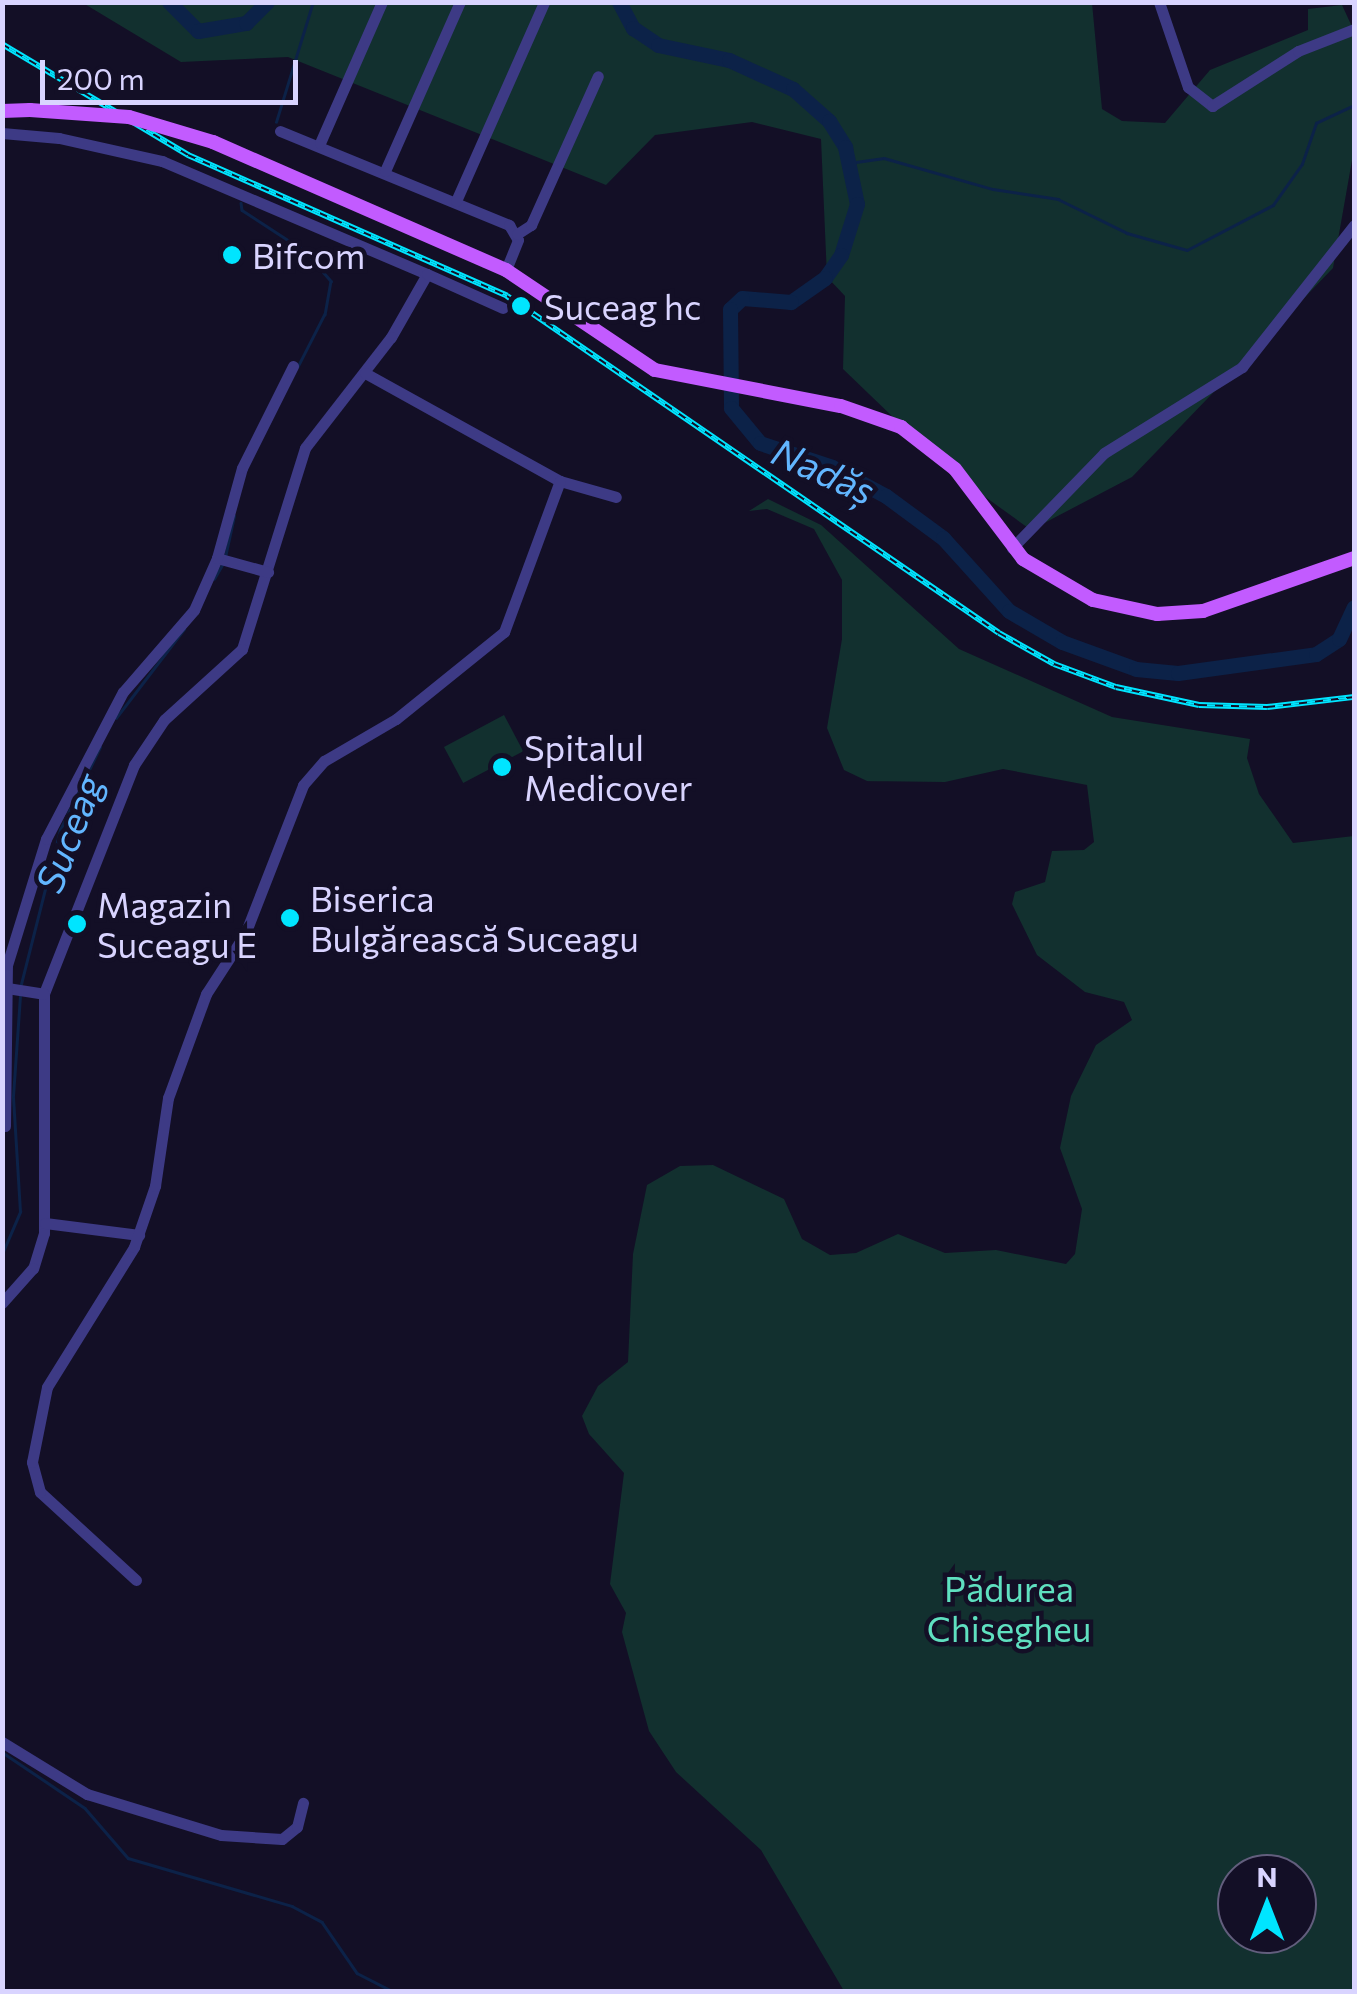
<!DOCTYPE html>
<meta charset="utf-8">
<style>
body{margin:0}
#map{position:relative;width:1357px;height:1994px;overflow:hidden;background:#130f26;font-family:Commissioner,sans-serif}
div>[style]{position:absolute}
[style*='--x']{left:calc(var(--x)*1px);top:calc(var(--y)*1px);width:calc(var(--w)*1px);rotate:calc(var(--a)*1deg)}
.green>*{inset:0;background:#12302f;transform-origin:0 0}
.stream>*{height:2.5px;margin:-1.25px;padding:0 1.25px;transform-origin:1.25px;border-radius:1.25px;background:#0c2248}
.river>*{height:15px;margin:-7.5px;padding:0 7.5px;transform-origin:7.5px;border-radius:7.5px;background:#0c2248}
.minor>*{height:11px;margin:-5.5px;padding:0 5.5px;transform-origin:5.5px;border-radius:5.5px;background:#3d3a85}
.major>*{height:14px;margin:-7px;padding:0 7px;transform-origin:7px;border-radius:7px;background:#c25bff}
.rail>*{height:6px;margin-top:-3px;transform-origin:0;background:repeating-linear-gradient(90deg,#130f26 0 8px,#00e5ff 0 16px);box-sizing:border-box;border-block:2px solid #00e5ff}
.major-bridge>*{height:14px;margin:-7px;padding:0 7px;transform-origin:7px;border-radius:7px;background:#c25bff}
.dots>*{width:28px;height:28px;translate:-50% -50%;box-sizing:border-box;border:5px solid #130f26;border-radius:50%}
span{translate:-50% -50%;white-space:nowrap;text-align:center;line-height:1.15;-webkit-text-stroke:9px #130f26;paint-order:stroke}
.poi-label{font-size:35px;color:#d9d4ff}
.left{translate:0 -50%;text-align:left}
.park-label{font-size:35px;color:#5fe0c0}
.water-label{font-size:38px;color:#62b6ff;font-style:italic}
.frame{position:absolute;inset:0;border:5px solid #d9d4ff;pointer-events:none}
.north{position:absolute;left:1217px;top:1854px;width:100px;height:100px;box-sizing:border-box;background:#130f26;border:2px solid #625e7d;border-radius:50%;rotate:0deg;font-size:28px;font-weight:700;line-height:40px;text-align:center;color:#d9d4ff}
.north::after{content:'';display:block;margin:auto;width:35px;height:45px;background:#00e5ff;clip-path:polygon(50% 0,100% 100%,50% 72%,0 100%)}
.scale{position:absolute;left:40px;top:60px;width:258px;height:45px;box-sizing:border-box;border:5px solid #d9d4ff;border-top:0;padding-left:12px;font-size:30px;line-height:35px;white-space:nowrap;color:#d9d4ff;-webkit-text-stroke:8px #130f26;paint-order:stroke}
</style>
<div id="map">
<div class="green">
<div style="clip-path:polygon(83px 3px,1092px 3px,1102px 109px,1122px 121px,1165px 123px,1210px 70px,1308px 30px,1308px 9px,1342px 5px,1354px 31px,1354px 149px,1333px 268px,1132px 477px,1031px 530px,948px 470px,843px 369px,845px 296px,827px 277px,821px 139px,752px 122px,655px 135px,606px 185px,288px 57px,181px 62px)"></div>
<div style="clip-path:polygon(evenodd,768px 499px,821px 525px,959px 649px,1112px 717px,1250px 739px,1247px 758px,1259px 794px,1293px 843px,1354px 836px,1354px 1991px,844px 1991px,761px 1850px,676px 1772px,649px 1731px,622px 1632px,626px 1613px,610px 1584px,624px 1473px,589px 1434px,582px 1416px,598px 1386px,628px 1362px,633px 1254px,647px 1185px,680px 1166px,713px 1165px,784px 1199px,802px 1239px,830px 1255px,856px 1253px,898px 1234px,945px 1253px,996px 1250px,1066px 1264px,1075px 1254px,1082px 1209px,1060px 1148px,1071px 1096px,1096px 1045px,1132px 1020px,1124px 1002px,1085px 992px,1037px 955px,1012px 904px,1015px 892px,1045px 882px,1052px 851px,1084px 850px,1094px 842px,1087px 785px,1003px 769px,945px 782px,867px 781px,844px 770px,827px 728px,842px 639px,842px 580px,814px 529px,767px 509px,749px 511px,768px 499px,1297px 1874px,1297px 1934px,1237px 1934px,1237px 1874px,1297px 1874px)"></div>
<div style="left:504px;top:715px;width:41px;height:68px;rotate:62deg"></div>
</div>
<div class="stream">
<div style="--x:276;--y:122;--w:126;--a:-72.9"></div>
<div style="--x:849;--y:163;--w:35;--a:-8"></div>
<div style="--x:884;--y:158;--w:113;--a:15.9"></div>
<div style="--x:993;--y:189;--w:66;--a:8.7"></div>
<div style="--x:1058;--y:199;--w:77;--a:26.2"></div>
<div style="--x:1127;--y:233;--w:62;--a:15.8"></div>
<div style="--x:1187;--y:250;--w:97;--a:-27.6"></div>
<div style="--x:1273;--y:205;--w:50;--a:-54.7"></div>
<div style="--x:1302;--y:164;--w:43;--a:-71.1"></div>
<div style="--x:1316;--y:123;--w:42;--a:-25.3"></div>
<div style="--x:241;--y:203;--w:7;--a:82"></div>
<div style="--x:242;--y:210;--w:75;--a:33.1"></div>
<div style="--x:305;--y:251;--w:40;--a:49"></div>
<div style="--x:331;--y:281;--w:34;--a:100"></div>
<div style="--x:325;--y:314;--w:59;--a:117"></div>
<div style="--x:225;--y:557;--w:42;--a:-77.6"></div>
<div style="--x:214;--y:579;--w:16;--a:-60"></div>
<div style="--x:116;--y:718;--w:112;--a:-52.6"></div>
<div style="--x:21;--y:984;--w:159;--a:-75.8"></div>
<div style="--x:60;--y:830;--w:92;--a:-64.3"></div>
<div style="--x:2;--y:1254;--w:46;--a:-66.8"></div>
<div style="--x:20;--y:1212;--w:116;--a:-93.5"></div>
<div style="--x:13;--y:1096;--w:99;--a:-86"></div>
<div style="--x:2;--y:1752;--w:100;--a:34"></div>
<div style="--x:85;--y:1808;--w:66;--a:49.3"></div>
<div style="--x:128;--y:1858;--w:171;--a:16.3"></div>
<div style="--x:292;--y:1906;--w:34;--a:28"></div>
<div style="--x:322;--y:1922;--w:62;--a:55.5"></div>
<div style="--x:357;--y:1973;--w:42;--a:27.2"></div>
</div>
<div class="river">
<div style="--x:169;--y:2;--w:41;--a:45"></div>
<div style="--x:198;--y:31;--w:49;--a:-9.5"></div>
<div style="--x:246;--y:23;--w:30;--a:-45"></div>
<div style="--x:619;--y:2;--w:30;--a:62"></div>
<div style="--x:633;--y:28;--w:30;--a:34"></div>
<div style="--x:658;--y:45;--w:73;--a:11.9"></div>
<div style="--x:729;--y:60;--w:70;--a:24.4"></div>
<div style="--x:793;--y:89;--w:48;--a:41.6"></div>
<div style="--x:829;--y:121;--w:31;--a:58"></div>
<div style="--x:845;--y:147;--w:58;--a:78.1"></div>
<div style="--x:857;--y:204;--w:53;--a:107.4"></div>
<div style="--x:841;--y:255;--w:28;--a:125"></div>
<div style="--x:825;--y:278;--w:42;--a:144.8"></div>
<div style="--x:791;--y:302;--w:49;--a:-175.3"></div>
<div style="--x:742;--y:298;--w:16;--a:137"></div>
<div style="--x:730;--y:309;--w:99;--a:89.4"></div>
<div style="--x:731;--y:408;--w:45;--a:50.4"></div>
<div style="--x:760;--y:443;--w:76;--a:18.4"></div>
<div style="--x:832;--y:467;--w:61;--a:28.2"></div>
<div style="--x:886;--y:496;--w:71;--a:36.4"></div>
<div style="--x:943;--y:538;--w:98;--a:47.9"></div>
<div style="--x:1009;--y:611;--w:61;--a:30.3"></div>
<div style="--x:1062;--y:642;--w:79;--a:20"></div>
<div style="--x:1136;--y:669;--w:42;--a:5.4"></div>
<div style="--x:1178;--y:673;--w:139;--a:-7.8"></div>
<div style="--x:1316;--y:654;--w:27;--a:-33"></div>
<div style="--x:1339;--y:639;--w:35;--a:-65"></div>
</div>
<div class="minor">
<div style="--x:1159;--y:2;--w:90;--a:71.2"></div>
<div style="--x:1188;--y:87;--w:31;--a:38"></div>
<div style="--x:1212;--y:106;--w:102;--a:-32.6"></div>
<div style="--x:1298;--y:51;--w:60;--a:-21.4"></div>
<div style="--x:280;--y:131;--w:248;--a:22.3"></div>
<div style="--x:509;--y:225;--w:17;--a:59"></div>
<div style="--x:518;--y:240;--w:32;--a:112"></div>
<div style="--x:2;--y:133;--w:57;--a:5"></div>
<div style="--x:59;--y:138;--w:106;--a:12.6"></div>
<div style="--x:162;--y:161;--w:288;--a:23.1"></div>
<div style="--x:427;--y:274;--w:73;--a:119.7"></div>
<div style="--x:391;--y:337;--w:140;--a:127.8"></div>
<div style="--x:305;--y:448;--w:211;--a:107.4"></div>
<div style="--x:242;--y:649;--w:105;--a:137.7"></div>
<div style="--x:164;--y:720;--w:54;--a:123.7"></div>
<div style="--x:134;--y:765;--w:246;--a:111.5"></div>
<div style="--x:44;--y:994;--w:239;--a:90"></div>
<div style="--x:44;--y:1233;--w:37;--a:107"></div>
<div style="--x:33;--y:1268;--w:47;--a:131.5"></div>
<div style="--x:320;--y:143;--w:154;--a:-66.3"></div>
<div style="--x:385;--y:171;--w:185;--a:-66.1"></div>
<div style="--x:456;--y:201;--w:218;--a:-66.1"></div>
<div style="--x:517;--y:234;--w:17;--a:-33"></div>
<div style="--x:531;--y:225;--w:163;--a:-65.8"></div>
<div style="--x:427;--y:274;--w:83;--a:24.1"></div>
<div style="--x:365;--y:373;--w:223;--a:29"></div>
<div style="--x:560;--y:481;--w:58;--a:15.9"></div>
<div style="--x:1012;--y:548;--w:132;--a:-45.9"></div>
<div style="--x:1104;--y:453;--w:163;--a:-31.9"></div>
<div style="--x:1242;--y:367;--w:181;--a:-51.7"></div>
<div style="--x:217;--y:558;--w:53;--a:15.4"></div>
<div style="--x:7;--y:988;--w:37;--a:9"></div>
<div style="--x:5;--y:1126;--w:161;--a:-89.3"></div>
<div style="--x:7;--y:965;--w:132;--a:-72.8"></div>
<div style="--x:46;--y:839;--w:166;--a:-62.4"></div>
<div style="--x:123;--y:692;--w:108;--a:-49.1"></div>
<div style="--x:194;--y:610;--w:57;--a:-66.1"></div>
<div style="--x:217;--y:558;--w:93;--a:-74.5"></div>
<div style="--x:242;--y:468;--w:114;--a:-63.4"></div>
<div style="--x:45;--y:1223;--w:95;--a:7.3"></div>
<div style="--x:136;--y:1580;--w:130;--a:-137.5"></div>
<div style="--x:40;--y:1492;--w:31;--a:-105"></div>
<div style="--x:32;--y:1462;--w:76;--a:-78.7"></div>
<div style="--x:47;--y:1387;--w:165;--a:-58.1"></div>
<div style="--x:134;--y:1247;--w:65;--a:-71"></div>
<div style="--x:155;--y:1186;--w:89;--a:-81.6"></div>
<div style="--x:168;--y:1098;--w:111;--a:-69.9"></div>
<div style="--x:206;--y:994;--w:72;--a:-57"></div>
<div style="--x:245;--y:934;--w:160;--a:-68.7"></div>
<div style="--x:303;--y:785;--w:32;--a:-49"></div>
<div style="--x:324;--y:761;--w:83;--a:-30.3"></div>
<div style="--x:396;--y:719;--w:139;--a:-38.9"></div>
<div style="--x:504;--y:632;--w:161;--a:-69.7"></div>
<div style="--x:2;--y:1742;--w:100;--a:31.5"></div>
<div style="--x:87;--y:1794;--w:140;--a:17"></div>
<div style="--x:221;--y:1835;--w:61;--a:3.8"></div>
<div style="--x:282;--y:1839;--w:19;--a:-39"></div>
<div style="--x:297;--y:1827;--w:25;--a:-76"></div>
</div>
<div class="major">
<div style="--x:2;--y:111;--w:28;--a:-2"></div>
<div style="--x:213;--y:142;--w:320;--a:23.6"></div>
<div style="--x:506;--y:270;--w:179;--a:33.9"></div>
<div style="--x:655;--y:370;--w:189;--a:11"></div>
<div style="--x:841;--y:406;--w:64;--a:19.3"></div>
<div style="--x:901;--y:427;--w:68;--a:37.9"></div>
<div style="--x:955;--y:469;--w:113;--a:52.9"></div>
<div style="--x:1023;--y:559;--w:81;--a:30.4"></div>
<div style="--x:1093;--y:600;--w:66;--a:12.3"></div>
<div style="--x:1157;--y:614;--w:46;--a:-3.7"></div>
<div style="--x:1203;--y:611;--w:160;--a:-19.3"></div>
</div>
<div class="rail">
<div style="--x:2;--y:44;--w:217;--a:30.8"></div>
<div style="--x:188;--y:155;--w:349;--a:23.8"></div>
<div style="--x:507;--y:296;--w:596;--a:34.41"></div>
<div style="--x:999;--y:633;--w:63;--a:29.4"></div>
<div style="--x:1054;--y:664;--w:66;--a:20.4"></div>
<div style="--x:1116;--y:687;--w:85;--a:12.2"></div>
<div style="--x:1199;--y:705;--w:68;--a:1.7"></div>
<div style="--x:1267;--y:707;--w:88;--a:-6.6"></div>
</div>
<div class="major-bridge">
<div style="--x:30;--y:110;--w:99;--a:4"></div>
<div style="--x:129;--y:117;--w:88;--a:16.6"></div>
</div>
<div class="dots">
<div style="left:232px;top:255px;background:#00e5ff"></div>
<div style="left:521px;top:306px;background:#00e5ff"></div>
<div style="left:502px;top:767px;background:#00e5ff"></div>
<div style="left:290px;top:918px;background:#00e5ff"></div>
<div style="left:77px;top:924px;background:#00e5ff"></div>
</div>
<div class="poi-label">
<span class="left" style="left:252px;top:255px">Bifcom</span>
<span class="left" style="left:544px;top:306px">Suceag hc</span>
<span class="left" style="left:524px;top:767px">Spitalul<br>Medicover</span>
<span class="left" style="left:310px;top:918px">Biserica<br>Bulgărească Suceagu</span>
<span class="left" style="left:97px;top:924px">Magazin<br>Suceagu E</span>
</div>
<div class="park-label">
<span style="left:1009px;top:1608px">Pădurea<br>Chisegheu</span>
</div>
<div class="water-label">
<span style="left:824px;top:470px;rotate:24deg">Nadăș</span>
<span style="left:68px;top:833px;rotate:-69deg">Suceag</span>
</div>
<div class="frame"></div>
<div class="north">N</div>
<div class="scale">200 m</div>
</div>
